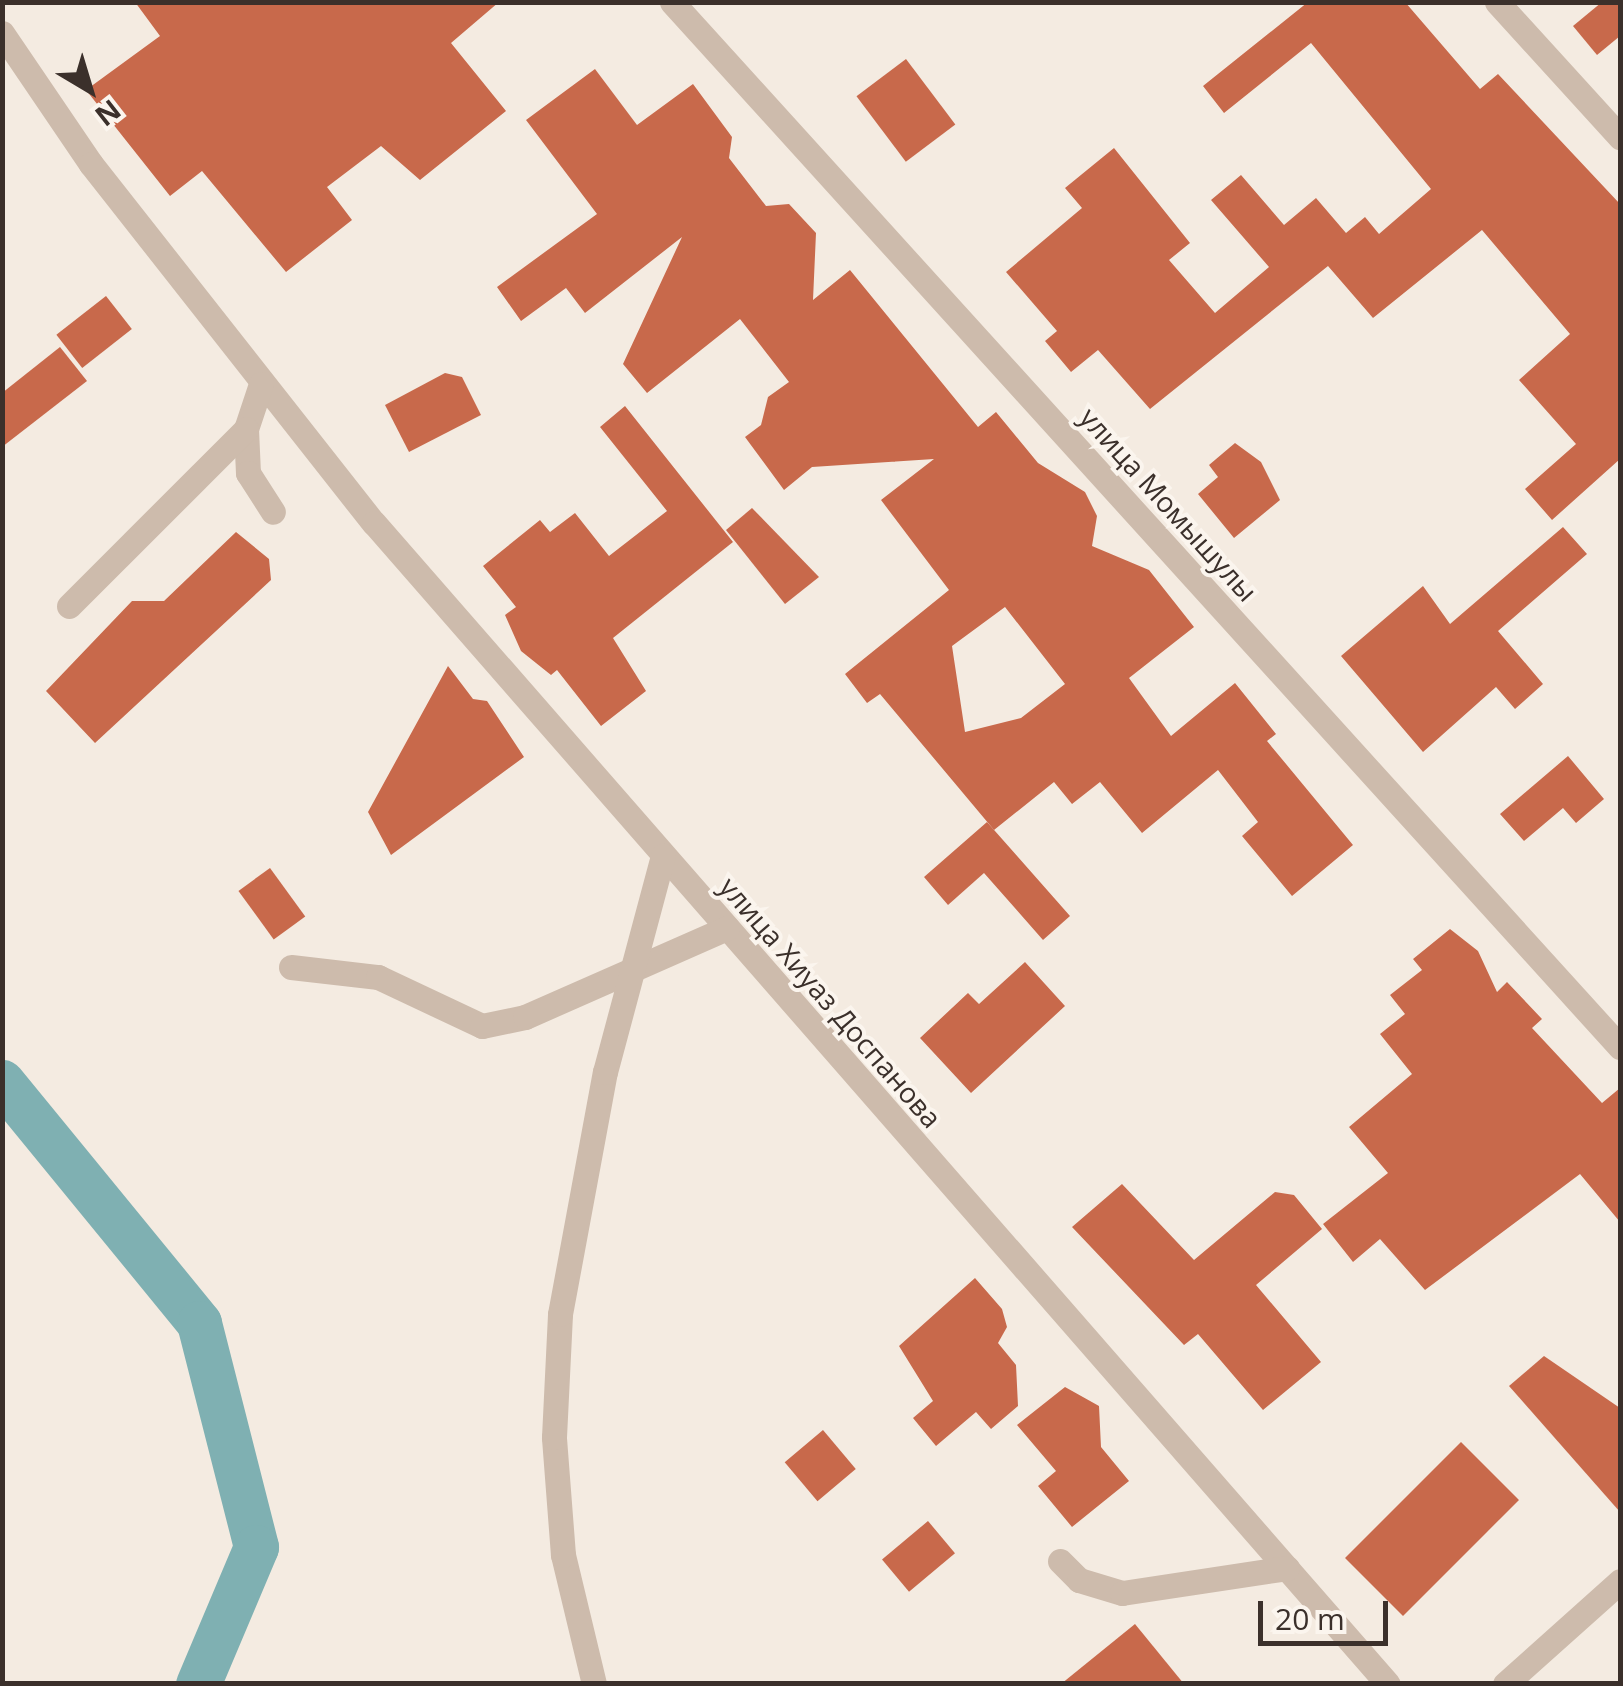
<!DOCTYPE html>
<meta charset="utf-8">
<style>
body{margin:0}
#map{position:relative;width:1623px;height:1686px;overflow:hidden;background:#f4ebe1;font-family:"Open Sans",sans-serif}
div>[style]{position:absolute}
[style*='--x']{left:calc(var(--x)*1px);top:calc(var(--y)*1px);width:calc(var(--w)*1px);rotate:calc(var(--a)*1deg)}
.canal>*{height:45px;margin:-22.5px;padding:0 22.5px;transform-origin:22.5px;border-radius:22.5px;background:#7fb0b2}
.building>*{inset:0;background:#c8694b;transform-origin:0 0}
.minor>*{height:25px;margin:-12.5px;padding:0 12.5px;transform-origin:12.5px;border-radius:12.5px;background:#cdbbac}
span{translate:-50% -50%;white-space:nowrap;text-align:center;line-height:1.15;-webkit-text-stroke:8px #fbf5ee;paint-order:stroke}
.street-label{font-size:28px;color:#3b302b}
.frame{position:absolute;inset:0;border:5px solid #3b302b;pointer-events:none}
.north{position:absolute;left:40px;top:40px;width:100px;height:100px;-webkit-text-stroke:8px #fbf5ee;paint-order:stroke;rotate:142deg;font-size:28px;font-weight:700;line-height:40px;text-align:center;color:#3b302b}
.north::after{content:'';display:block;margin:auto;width:35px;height:45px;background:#3b302b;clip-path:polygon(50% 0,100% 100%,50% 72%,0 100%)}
.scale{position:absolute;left:1258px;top:1601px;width:130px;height:45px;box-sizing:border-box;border:5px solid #3b302b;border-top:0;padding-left:12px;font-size:30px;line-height:35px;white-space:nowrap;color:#3b302b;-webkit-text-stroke:8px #fbf5ee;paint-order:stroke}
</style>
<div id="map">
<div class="canal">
<div style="--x:2;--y:1082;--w:311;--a:50.7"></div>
<div style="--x:199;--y:1323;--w:231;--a:75.7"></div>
<div style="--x:256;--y:1547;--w:149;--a:112.9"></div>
</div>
<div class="building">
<div style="clip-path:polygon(135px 2px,499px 2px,451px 43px,506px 111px,420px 180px,381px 146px,327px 187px,352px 220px,286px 272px,202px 171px,170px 196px,86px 90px,160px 36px)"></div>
<div style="clip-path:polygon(1308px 2px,1405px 2px,1480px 89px,1498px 74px,1620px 204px,1620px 459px,1552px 520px,1525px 489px,1576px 444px,1519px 380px,1570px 334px,1482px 230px,1373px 318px,1328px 266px,1150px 409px,1098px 350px,1071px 372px,1045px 341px,1057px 331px,1006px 272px,1082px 208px,1065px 188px,1114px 148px,1190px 243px,1169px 260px,1215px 313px,1269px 267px,1211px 200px,1241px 175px,1284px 225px,1316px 198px,1346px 233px,1365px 217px,1379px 234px,1431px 189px,1311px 43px,1224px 113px,1203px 86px)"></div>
<div style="clip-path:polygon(1602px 2px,1620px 2px,1620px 36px,1597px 55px,1573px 26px)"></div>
<div style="left:906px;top:59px;width:82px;height:62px;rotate:53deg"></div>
<div style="clip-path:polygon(evenodd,595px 69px,637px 125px,693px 84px,732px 137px,729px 158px,766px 206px,789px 204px,816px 233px,813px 300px,850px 270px,978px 427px,996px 412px,1038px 463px,1085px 492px,1097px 516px,1092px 546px,1149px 570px,1194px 627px,1129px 678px,1171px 736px,1235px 683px,1276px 734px,1267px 741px,1353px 845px,1292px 896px,1242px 836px,1258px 822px,1218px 770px,1142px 833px,1100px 782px,1072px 804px,1054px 782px,994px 830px,880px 694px,867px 703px,845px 674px,949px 590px,881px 500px,934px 459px,812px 467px,784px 490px,745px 437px,761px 425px,768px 397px,789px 382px,740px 319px,647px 393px,623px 364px,682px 237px,585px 313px,566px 288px,521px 321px,497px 287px,597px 214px,526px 120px,595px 69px,1005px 607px,1065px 684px,1021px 718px,965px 732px,952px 646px,1005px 607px)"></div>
<div style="left:106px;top:296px;width:42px;height:63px;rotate:52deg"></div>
<div style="clip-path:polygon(60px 347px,87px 381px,2px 447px,2px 393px)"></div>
<div style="clip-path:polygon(445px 373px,462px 377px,481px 415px,409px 452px,385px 405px)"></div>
<div style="clip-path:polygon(625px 406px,733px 542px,613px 638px,646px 691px,601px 726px,557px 670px,551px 675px,521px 651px,505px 615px,516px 607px,483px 566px,540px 520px,550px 532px,575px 513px,609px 556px,667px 511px,600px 427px)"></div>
<div style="clip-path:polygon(1235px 443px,1261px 462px,1280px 500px,1234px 538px,1198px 494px,1218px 477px,1209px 465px)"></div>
<div style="clip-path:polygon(752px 508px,819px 577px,785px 604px,726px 530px)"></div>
<div style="clip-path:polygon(1563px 527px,1587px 554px,1498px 631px,1543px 684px,1515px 709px,1496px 687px,1423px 752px,1341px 656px,1423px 586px,1450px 624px)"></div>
<div style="clip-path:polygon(236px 532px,269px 559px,271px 580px,95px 743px,46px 691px,132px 601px,164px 601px)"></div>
<div style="clip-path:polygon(448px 666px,473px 699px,487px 701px,524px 757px,391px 855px,368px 812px)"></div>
<div style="clip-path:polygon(1568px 756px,1604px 799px,1576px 823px,1563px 808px,1524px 841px,1500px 814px)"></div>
<div style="clip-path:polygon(987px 822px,1070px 916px,1043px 940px,984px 873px,948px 905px,924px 877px)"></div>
<div style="left:270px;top:868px;width:60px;height:39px;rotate:54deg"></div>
<div style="clip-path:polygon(1450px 929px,1478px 951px,1497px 992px,1507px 982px,1542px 1019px,1532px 1028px,1602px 1103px,1620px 1088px,1620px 1222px,1580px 1174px,1425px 1290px,1380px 1239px,1353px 1262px,1323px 1224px,1388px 1173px,1349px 1127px,1412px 1074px,1380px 1034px,1405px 1014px,1390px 995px,1422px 970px,1413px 959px)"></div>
<div style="clip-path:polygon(1025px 962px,1065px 1006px,971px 1093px,920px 1038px,968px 993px,979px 1004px)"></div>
<div style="clip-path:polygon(1122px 1184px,1194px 1260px,1275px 1192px,1294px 1195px,1322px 1229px,1256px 1285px,1321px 1362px,1263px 1410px,1198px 1334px,1184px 1345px,1072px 1227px)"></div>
<div style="clip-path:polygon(975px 1278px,1002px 1309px,1007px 1327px,998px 1343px,1016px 1365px,1018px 1406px,991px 1429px,976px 1412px,936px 1446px,913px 1418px,933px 1401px,899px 1346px)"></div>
<div style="clip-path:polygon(1544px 1356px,1620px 1408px,1620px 1512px,1509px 1386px)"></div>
<div style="clip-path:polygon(1065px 1387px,1099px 1406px,1101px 1447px,1129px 1481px,1072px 1527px,1038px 1486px,1056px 1471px,1017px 1425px)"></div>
<div style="left:823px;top:1430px;width:51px;height:50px;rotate:50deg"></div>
<div style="left:1461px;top:1442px;width:82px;height:164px;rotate:45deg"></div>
<div style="left:928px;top:1521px;width:42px;height:60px;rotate:50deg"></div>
<div style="clip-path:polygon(1135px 1624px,1184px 1684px,1061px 1684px)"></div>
</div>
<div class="minor">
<div style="--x:672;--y:2;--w:1411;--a:47.79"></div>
<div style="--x:1497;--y:2;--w:183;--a:47.7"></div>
<div style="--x:2;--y:33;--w:158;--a:55.8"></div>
<div style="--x:91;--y:164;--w:457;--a:51.8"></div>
<div style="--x:374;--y:523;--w:1541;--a:48.87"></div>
<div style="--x:261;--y:384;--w:47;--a:108.4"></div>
<div style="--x:246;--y:429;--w:44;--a:87.4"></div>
<div style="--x:248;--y:473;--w:46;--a:57.3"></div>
<div style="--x:69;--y:606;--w:250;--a:-45"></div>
<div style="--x:291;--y:967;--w:88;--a:6.6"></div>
<div style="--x:378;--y:977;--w:115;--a:25.2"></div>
<div style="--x:482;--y:1026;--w:44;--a:-11.8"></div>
<div style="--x:525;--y:1017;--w:221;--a:-23.8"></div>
<div style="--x:1060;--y:1561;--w:27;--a:45"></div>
<div style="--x:1079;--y:1580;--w:45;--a:16.8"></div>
<div style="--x:1122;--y:1593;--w:167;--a:-8.6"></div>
<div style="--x:594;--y:1684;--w:133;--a:-103.5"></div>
<div style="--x:563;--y:1555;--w:118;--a:-94.4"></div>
<div style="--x:554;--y:1437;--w:123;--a:-87.2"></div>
<div style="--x:560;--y:1314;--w:246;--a:-79.5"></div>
<div style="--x:605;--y:1072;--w:224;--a:-75"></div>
<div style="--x:1505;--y:1684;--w:154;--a:-41.8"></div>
</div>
<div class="street-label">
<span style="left:1169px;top:504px;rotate:48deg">улица Момышулы</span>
<span style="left:831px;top:1002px;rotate:49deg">улица Хиуаз Доспанова</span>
</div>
<div class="frame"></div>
<div class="north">N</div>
<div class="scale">20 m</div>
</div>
